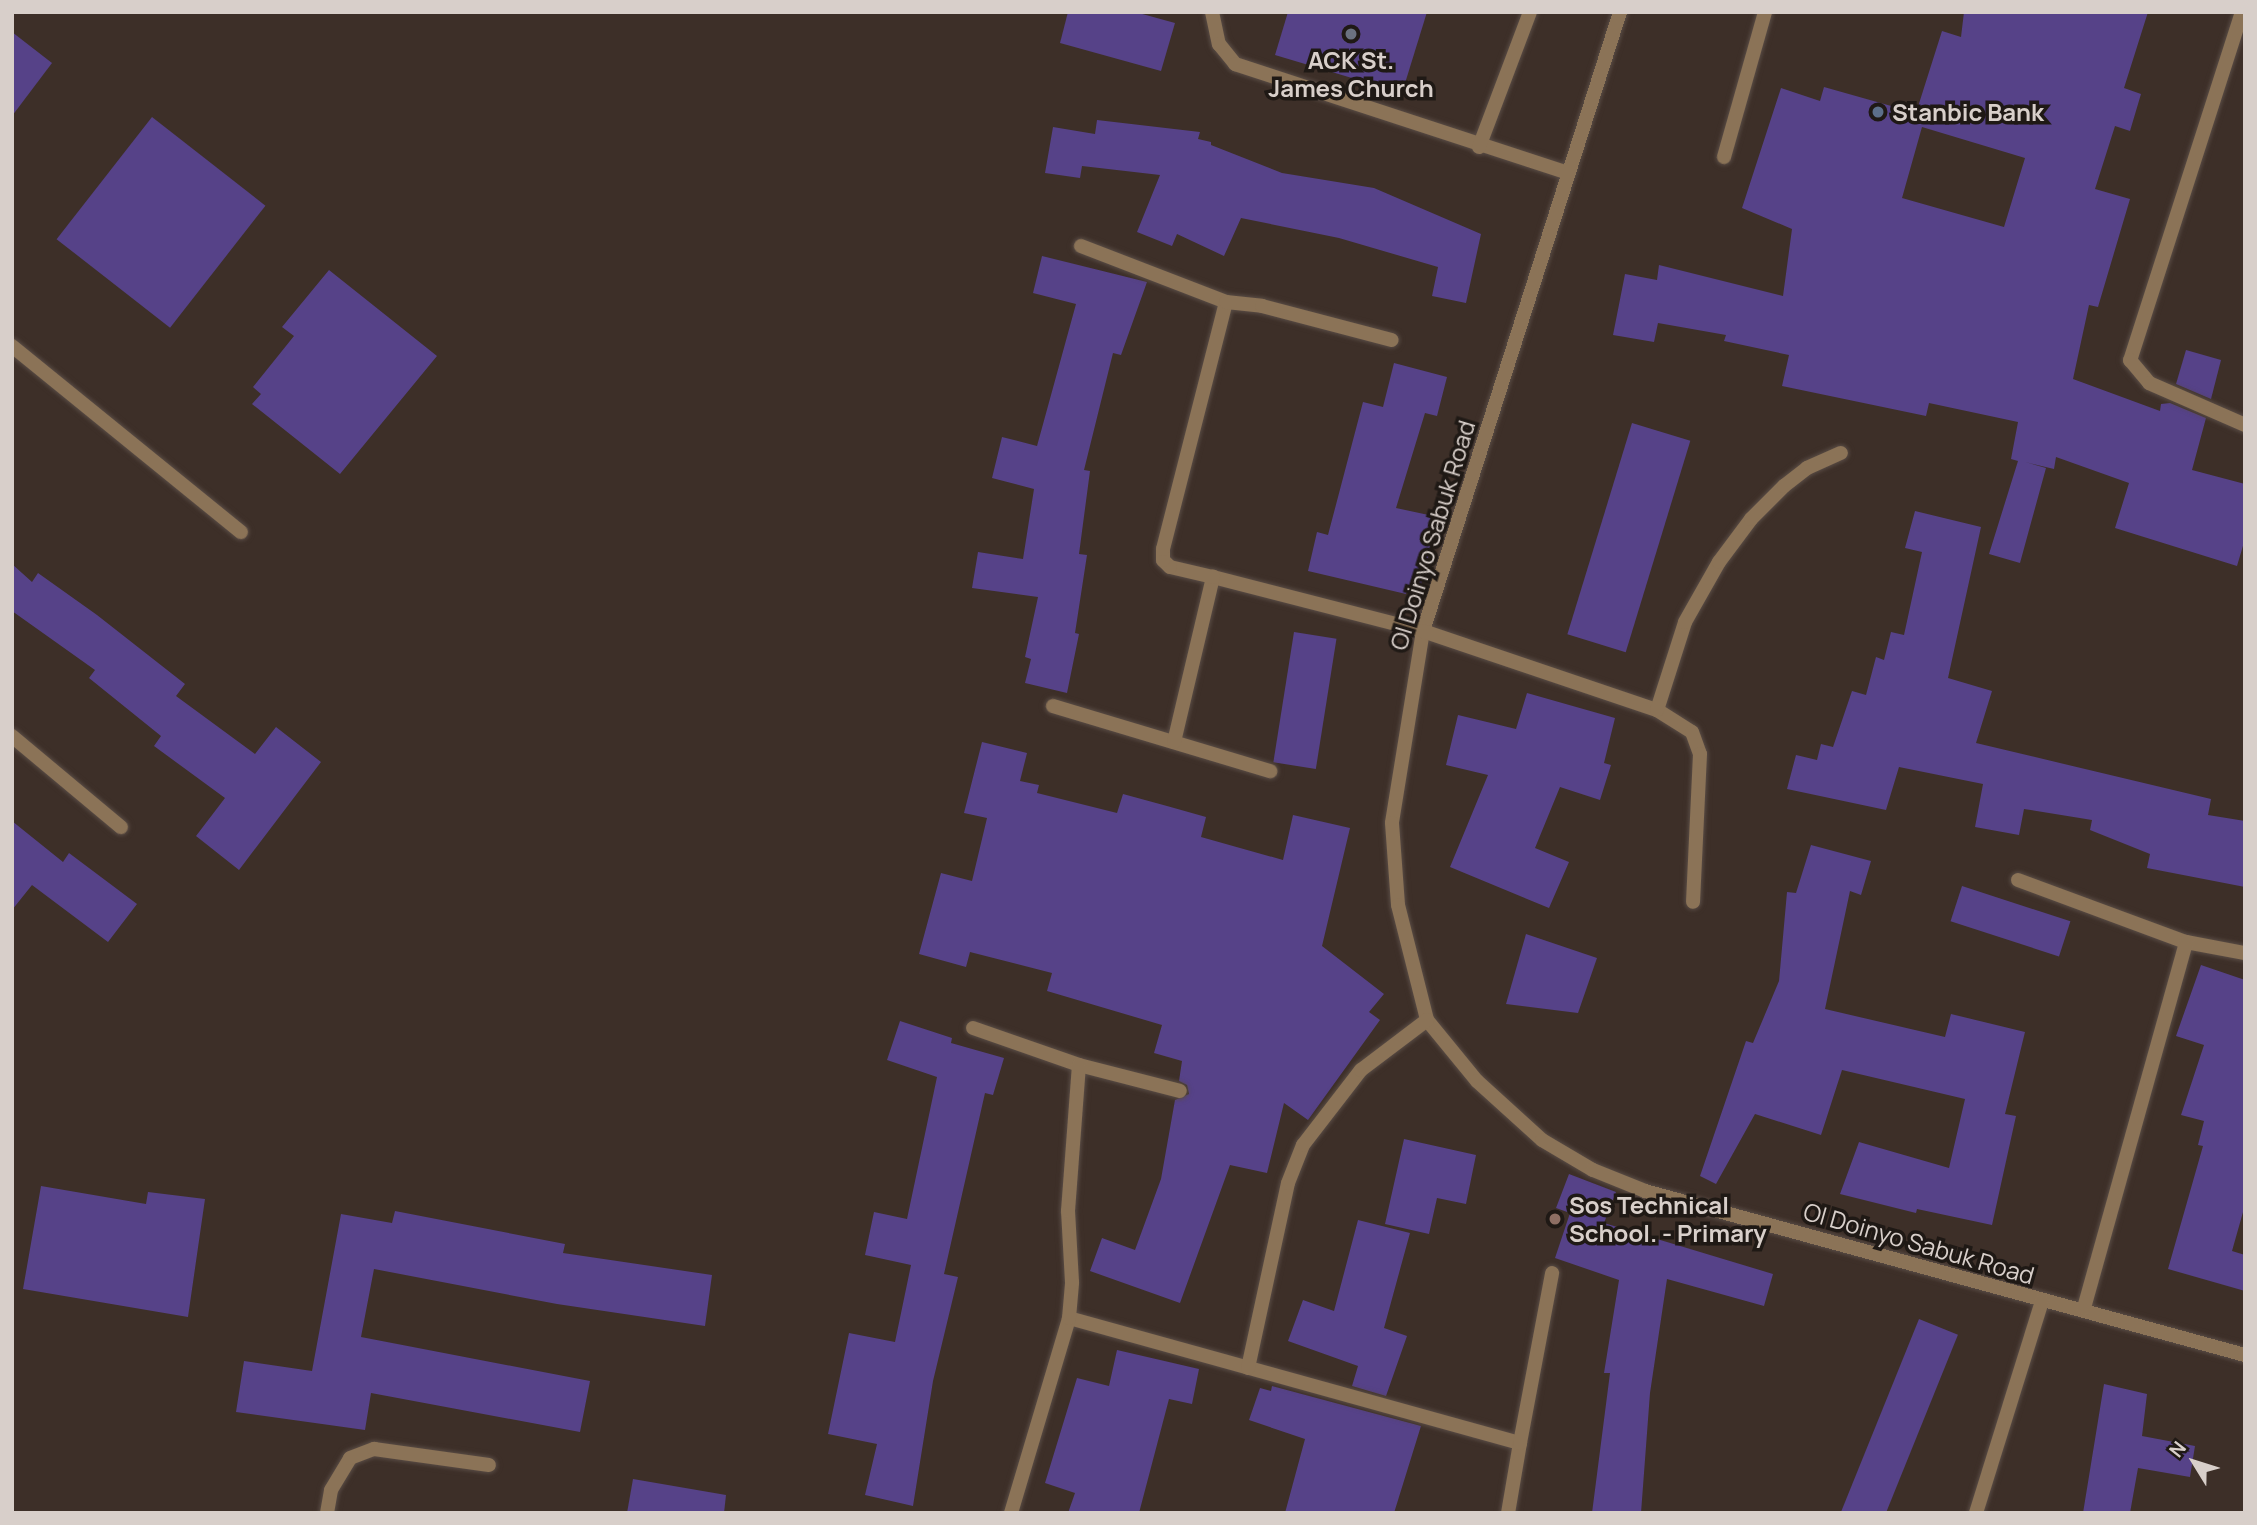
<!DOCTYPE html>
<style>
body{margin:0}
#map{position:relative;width:2257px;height:1525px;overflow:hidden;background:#3d2f28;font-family:Manrope,sans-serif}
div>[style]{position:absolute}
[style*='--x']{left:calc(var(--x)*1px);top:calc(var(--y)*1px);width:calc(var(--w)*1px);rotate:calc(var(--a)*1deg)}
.building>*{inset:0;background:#564288;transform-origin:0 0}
.roads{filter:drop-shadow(0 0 2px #594c45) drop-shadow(0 0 2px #594c45)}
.lane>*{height:14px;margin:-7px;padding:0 7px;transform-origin:7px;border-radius:7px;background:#8b7357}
.street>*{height:14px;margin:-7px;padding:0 7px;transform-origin:7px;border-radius:7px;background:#8b7357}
.dots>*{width:19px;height:19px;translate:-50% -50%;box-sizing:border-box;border:4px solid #1f1915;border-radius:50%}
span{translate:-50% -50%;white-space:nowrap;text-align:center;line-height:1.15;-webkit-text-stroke:7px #1f1915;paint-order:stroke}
.poi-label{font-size:24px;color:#d8cfca;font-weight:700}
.left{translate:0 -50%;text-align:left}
.street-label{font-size:24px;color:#d8cfca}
.frame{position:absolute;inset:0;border:14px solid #d8cfca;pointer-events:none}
.north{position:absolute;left:2159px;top:1427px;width:70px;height:70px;-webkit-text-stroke:5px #1f1915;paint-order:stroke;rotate:308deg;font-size:19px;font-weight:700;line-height:28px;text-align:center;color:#d8cfca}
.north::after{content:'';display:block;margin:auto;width:24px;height:32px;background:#d8cfca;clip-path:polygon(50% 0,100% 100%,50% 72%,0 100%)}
</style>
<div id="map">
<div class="building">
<div style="clip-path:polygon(1068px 12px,1135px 12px,1175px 23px,1161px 71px,1060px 43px)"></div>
<div style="clip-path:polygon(1288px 12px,1427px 12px,1402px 93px,1275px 55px)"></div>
<div style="clip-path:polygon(evenodd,1964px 12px,2148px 12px,2124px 88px,2141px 94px,2130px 131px,2115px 126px,2095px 189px,2130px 199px,2098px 307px,2089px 305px,2073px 379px,2160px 411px,2161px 404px,2170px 403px,2206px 418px,2192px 470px,2245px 484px,2245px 539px,2237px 566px,2115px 528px,2129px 483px,2056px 457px,2054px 469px,2025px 462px,2046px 468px,2020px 563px,1989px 554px,2018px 461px,2011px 459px,2018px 422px,1929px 403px,1926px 416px,1782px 386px,1789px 355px,1724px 341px,1726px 335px,1658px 323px,1654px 342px,1613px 335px,1625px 274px,1657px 280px,1659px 265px,1783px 296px,1792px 229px,1742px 208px,1781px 88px,1820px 101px,1824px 87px,1916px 113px,1942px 31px,1961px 37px,1964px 12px,1922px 127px,2025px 158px,2004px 227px,1902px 198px,1922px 127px)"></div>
<div style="clip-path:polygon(12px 32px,52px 63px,12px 116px)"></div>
<div style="left:152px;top:117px;width:144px;height:155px;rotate:38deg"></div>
<div style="clip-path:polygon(1097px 120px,1200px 132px,1198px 139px,1211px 142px,1211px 145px,1282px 173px,1374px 188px,1481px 234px,1466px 303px,1432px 296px,1438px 267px,1339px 238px,1241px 218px,1224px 256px,1177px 234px,1172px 246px,1137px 232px,1160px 175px,1082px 166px,1080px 178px,1045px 173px,1053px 127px,1095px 134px)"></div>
<div style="clip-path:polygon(1042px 256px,1147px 282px,1121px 355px,1113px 353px,1084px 470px,1090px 471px,1079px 554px,1087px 555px,1075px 633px,1079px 634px,1067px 693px,1025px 683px,1031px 659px,1025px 657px,1038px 597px,972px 588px,978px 552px,1023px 559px,1034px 489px,992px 478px,1002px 437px,1037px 446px,1076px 304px,1033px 293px)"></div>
<div style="clip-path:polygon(329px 270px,437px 356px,340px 474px,252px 404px,261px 394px,253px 387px,294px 336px,282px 327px)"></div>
<div style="clip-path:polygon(2186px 350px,2221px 360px,2211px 399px,2176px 384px)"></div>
<div style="clip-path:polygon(1394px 363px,1447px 377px,1437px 416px,1425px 413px,1396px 508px,1438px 517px,1420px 590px,1408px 587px,1406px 594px,1308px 571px,1317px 532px,1328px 535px,1363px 402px,1383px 407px)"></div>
<div style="left:1632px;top:423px;width:61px;height:221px;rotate:17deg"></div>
<div style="clip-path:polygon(1915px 511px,1981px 527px,1948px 678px,1992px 691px,1976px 743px,2211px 799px,2208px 815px,2245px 821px,2245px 887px,2147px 868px,2150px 854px,2090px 830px,2092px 820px,2024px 809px,2019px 835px,1975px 827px,1983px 784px,1899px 767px,1886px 810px,1787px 789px,1796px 755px,1817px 760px,1821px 744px,1833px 747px,1852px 691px,1866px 695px,1876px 657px,1884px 660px,1891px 632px,1904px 635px,1922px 552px,1905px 548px)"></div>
<div style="clip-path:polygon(12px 564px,32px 582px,38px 573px,97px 615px,185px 684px,176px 696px,255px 754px,276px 727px,321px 762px,239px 870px,196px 836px,225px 798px,154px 746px,161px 736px,89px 678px,95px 670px,12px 611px)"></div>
<div style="left:1294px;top:632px;width:43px;height:132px;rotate:9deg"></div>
<div style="clip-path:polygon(1527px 693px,1615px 718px,1604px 763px,1611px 765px,1600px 800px,1560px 787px,1535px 848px,1569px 862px,1549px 908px,1450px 867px,1488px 775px,1446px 765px,1458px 715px,1516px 729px)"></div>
<div style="clip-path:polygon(982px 742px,1027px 753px,1020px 781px,1039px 785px,1037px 793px,1117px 813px,1123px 794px,1167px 806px,1206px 817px,1201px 837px,1283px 860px,1293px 815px,1350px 828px,1322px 946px,1384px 994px,1369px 1012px,1380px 1020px,1308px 1120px,1284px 1103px,1267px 1173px,1230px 1165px,1180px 1303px,1090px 1271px,1102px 1238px,1135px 1250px,1161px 1179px,1175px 1100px,1189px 1094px,1187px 1085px,1179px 1081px,1182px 1061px,1154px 1053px,1162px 1025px,1047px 991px,1052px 973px,970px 952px,966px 967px,919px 954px,941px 873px,972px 881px,987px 818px,964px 813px)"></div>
<div style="clip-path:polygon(12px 821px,63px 862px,69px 853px,137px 904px,108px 942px,32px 885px,12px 910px)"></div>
<div style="clip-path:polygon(1811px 845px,1871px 861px,1861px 895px,1850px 891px,1825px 1009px,1945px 1037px,1951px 1014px,2025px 1032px,2005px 1114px,2016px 1116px,1992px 1225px,1917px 1209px,1916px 1213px,1840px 1194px,1859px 1142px,1949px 1168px,1965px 1099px,1842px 1070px,1821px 1135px,1755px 1114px,1716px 1184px,1700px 1176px,1746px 1041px,1753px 1043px,1779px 981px,1787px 892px,1796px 893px)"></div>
<div style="left:1962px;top:886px;width:114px;height:37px;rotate:18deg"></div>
<div style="clip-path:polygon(1526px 934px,1597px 958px,1578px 1013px,1506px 1004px)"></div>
<div style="clip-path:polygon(2201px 965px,2245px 980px,2245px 1205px,2232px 1251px,2245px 1255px,2245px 1291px,2168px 1269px,2203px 1146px,2198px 1145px,2204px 1121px,2181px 1115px,2204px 1045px,2176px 1036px)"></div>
<div style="clip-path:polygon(900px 1021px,952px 1038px,951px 1043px,1004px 1058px,993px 1095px,985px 1093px,944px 1274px,958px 1277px,933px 1381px,913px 1506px,865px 1495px,877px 1444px,828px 1434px,849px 1333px,895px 1342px,911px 1265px,865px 1255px,874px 1212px,907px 1219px,937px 1077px,887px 1060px)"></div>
<div style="clip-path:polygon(1404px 1139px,1476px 1155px,1466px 1204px,1437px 1198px,1429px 1234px,1385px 1224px)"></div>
<div style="clip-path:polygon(1569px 1174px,1616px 1192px,1604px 1223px,1773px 1274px,1764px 1306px,1667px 1279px,1650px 1393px,1641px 1513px,1592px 1513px,1610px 1373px,1604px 1373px,1619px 1280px,1555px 1258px,1570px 1213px,1556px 1208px)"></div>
<div style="clip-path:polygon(41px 1186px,146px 1204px,148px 1192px,205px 1199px,188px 1317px,23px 1289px)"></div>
<div style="clip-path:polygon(395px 1211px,565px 1244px,563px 1253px,712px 1275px,705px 1326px,557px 1304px,374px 1269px,361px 1337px,590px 1381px,580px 1432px,371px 1393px,365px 1430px,236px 1412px,244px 1361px,312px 1371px,341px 1214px,392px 1223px)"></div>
<div style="clip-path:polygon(1358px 1220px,1410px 1233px,1384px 1328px,1407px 1336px,1386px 1396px,1352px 1386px,1358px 1366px,1288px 1341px,1303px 1300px,1334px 1311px)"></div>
<div style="left:1919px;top:1319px;width:42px;height:212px;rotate:22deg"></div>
<div style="clip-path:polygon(1117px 1350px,1199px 1369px,1192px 1404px,1169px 1399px,1139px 1513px,1068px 1513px,1075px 1493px,1045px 1483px,1077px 1378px,1109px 1386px)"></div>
<div style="clip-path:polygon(2104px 1384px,2147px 1394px,2142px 1436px,2195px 1446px,2190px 1477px,2138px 1468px,2130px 1513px,2083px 1513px)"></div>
<div style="clip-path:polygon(1272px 1386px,1421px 1426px,1394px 1513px,1285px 1513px,1305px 1439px,1249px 1420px,1260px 1388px,1271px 1391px)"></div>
<div style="clip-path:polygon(633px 1479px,726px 1495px,724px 1513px,627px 1513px)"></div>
</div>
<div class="roads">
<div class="lane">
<div style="--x:1212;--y:12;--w:33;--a:78"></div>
<div style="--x:1219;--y:44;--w:26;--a:51"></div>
<div style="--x:1235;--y:64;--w:351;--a:18.1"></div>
<div style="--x:1479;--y:147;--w:144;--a:-69.3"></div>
<div style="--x:1724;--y:157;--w:151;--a:-74.2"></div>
<div style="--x:327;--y:1513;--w:23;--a:-80"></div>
<div style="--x:331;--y:1490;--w:37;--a:-59"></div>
<div style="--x:350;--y:1458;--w:26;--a:-21"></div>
<div style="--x:374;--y:1449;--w:116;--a:7.9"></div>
</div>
<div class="street">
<div style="--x:1620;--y:12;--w:650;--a:107.65"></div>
<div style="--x:1423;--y:631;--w:194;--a:99.2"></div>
<div style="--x:1392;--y:823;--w:82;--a:85.8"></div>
<div style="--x:1398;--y:905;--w:119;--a:75.8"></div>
<div style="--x:1427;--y:1020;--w:79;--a:50.7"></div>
<div style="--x:1477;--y:1081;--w:88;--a:42.2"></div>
<div style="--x:1542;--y:1140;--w:59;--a:30.5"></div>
<div style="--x:1593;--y:1170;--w:56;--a:22"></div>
<div style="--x:1645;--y:1191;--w:622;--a:15.29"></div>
<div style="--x:2242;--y:12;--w:366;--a:107.8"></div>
<div style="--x:2130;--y:360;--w:30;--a:50"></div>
<div style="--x:2149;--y:383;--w:105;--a:23.6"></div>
<div style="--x:1081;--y:246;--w:155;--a:21.1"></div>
<div style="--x:12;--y:346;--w:295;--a:39.1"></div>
<div style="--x:1213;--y:577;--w:217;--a:14.4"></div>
<div style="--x:1423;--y:631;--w:247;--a:18.7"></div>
<div style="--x:1657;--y:710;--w:41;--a:32.2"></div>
<div style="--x:1692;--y:732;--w:23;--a:70"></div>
<div style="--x:1700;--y:754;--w:148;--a:92.7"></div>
<div style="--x:1053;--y:706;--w:227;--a:16.7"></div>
<div style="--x:1657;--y:710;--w:92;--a:-72.3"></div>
<div style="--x:1685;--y:622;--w:69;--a:-60.5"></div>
<div style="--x:1719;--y:562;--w:54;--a:-53.3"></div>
<div style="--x:1751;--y:519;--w:47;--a:-45"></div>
<div style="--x:1784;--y:486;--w:29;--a:-38"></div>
<div style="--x:1807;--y:468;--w:37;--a:-24"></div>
<div style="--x:12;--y:736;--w:142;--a:39.9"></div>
<div style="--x:1174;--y:742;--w:170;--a:-76.7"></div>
<div style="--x:1213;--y:577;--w:44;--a:-166.9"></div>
<div style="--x:1170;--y:567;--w:10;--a:-135"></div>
<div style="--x:1163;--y:560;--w:11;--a:-90"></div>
<div style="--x:1163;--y:549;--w:255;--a:-75.7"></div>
<div style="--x:1226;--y:302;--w:36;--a:6"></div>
<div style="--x:1262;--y:306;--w:134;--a:14.7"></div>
<div style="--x:2018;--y:880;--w:179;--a:20.3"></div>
<div style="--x:2186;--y:942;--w:60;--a:10.6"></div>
<div style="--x:973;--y:1028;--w:112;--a:19.2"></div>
<div style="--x:1079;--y:1065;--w:104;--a:14.4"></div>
<div style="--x:2084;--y:1308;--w:380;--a:-74.4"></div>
<div style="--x:1069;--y:1318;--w:468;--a:15.5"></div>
<div style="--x:1520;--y:1443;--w:71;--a:99.7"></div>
<div style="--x:1248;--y:1368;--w:189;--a:-77.8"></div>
<div style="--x:1288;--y:1183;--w:41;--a:-68.5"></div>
<div style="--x:1303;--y:1145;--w:95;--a:-52.3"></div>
<div style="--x:1361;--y:1070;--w:83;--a:-37.1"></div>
<div style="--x:1520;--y:1443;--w:173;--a:-79.3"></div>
<div style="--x:1011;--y:1513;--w:203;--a:-73.4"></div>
<div style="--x:1069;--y:1318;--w:36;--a:-85"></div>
<div style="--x:1072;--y:1282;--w:71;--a:-93.2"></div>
<div style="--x:1068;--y:1211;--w:146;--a:-85.7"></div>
<div style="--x:1976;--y:1513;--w:222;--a:-72.7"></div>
</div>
</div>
<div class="dots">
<div style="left:1351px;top:34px;background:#6b7280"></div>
<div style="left:1878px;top:112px;background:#5c6f8a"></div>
<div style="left:1555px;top:1219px;background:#8d6e63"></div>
</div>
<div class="poi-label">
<span style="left:1351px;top:74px">ACK St.<br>James Church</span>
<span class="left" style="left:1892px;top:112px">Stanbic Bank</span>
<span class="left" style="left:1569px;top:1219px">Sos Technical<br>School. - Primary</span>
</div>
<div class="street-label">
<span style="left:1432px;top:535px;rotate:-73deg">Ol Doinyo Sabuk Road</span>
<span style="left:1919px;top:1243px;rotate:16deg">Ol Doinyo Sabuk Road</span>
</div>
<div class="frame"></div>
<div class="north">N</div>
</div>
